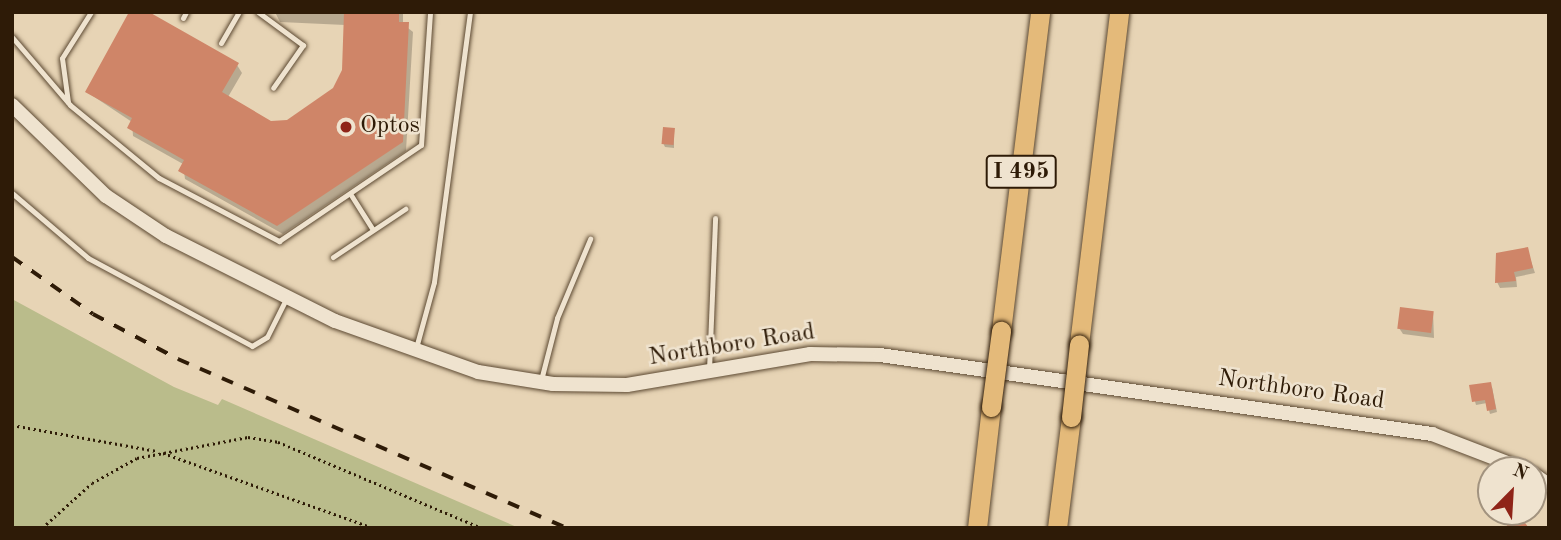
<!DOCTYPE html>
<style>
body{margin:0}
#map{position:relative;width:1561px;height:540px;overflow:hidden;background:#e7d4b5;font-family:"Old Standard TT",serif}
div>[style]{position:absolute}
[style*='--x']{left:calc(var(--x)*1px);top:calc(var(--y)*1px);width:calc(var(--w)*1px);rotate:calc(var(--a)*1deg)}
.green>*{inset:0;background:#babc8b}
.shadow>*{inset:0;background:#0003}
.building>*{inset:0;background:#cf8568;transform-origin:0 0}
.path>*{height:2.5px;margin-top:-1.25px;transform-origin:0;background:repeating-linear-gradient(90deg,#2e1b07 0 2px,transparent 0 5.5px)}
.roads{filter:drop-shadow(0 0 2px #5c4932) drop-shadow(0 0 2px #5c4932)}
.service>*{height:5px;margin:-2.5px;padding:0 2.5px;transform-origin:2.5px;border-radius:2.5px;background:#efe3cf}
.secondary>*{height:14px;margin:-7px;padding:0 7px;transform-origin:7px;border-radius:7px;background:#efe3cf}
.motorway>*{height:19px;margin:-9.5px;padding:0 9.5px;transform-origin:9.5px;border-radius:9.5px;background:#e4ba7a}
.rail>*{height:3.5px;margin-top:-1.75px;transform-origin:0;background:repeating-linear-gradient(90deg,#2e1b07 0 12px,transparent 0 24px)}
.bridges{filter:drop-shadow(0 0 2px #2e1b07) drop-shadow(0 0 2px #2e1b07)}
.motorway-bridge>*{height:19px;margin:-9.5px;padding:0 9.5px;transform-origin:9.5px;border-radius:9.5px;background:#e4ba7a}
.dots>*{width:19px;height:19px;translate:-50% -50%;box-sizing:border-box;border:4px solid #efe3cf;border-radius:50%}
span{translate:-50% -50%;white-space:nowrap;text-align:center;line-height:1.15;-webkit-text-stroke:5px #efe3cf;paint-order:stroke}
.shield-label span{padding:2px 5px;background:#efe3cf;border:2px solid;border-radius:5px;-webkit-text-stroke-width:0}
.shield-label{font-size:23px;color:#2e1b07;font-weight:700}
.poi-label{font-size:24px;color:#2e1b07}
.left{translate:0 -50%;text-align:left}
.street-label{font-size:24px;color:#2e1b07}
.frame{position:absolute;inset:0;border:14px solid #2e1b07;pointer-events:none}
.north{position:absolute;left:1477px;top:456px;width:70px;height:70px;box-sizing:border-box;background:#efe3cf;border:2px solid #a2937f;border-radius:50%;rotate:24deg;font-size:19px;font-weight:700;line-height:28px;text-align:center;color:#2e1b07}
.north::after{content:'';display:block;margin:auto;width:24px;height:32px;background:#8f2418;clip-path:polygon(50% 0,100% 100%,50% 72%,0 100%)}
</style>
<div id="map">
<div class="green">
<div style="clip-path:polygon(12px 299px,174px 387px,218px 405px,222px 399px,519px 528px,12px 528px)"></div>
</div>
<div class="shadow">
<div style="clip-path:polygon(275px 12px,403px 12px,403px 24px,413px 32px,406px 151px,283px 234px,185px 179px,183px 164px,133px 136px,132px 122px,87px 92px,237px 65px,242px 73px,228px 97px,270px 122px,288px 121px,335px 89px,344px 71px,345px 25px,280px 22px)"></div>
<div style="clip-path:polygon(674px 130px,674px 148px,665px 147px,663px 143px)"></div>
<div style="clip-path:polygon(1527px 249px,1535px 273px,1516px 277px,1517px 287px,1500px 288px,1497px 282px)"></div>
<div style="clip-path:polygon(1433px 312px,1434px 338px,1403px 334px,1399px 328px)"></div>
<div style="clip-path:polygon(1471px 387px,1492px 387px,1497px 412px,1490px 414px,1487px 403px,1476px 405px)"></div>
</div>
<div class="building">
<div style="clip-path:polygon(129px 12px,149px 12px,239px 63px,222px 92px,271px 121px,287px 120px,333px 88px,342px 70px,344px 12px,399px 12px,399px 22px,409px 22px,403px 142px,277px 226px,178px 171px,184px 160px,127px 128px,132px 118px,85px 92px)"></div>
<div style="left:663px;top:127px;width:12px;height:17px;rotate:5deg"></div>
<div style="clip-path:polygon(1528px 247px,1533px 268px,1514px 272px,1516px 281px,1495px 283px,1496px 253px)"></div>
<div style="left:1400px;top:307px;width:34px;height:22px;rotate:7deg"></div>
<div style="clip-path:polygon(1491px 382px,1496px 409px,1487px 411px,1485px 400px,1472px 402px,1469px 385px)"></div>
<div style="clip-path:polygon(1516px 512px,1529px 528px,1509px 528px,1503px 520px)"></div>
</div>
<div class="path">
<div style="--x:12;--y:425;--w:147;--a:10.2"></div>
<div style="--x:163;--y:453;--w:224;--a:19.6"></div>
<div style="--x:42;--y:528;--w:67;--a:-42"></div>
<div style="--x:92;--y:483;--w:51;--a:-29.1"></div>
<div style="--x:137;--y:458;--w:113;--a:-10.7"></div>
<div style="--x:248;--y:437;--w:30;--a:9"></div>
<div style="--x:278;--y:442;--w:221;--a:22.9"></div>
</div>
<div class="roads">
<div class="service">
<div style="--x:258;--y:12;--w:56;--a:36.3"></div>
<div style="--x:303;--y:45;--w:52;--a:124.9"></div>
<div style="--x:183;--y:18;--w:7;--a:-63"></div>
<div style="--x:12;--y:37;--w:89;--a:49.5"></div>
<div style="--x:70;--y:105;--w:115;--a:39.4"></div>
<div style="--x:159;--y:178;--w:136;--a:27.7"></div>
<div style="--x:279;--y:241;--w:171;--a:-34.1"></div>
<div style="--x:421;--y:145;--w:133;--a:-86.1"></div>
<div style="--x:221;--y:43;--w:36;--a:-60"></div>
<div style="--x:68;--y:102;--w:44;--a:-97.8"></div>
<div style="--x:62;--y:58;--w:54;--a:-57.8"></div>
<div style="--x:12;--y:193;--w:100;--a:40.5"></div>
<div style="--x:88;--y:258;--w:186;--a:28.2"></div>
<div style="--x:252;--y:346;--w:17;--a:-31"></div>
<div style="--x:267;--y:337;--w:42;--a:-63.4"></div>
<div style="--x:351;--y:195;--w:41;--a:57.8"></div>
<div style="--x:333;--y:257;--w:87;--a:-33.7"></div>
<div style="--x:416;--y:348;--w:68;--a:-74.7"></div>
<div style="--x:434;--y:282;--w:272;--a:-82.4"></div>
<div style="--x:709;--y:370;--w:152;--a:-87.7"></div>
<div style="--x:541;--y:380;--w:64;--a:-75.5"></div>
<div style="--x:557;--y:318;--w:86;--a:-67.3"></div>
</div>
<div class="secondary">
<div style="--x:12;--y:105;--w:131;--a:44.1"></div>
<div style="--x:106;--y:196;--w:72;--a:33.7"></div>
<div style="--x:166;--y:236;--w:189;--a:26.7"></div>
<div style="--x:335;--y:321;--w:152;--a:19.6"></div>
<div style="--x:478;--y:372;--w:76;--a:9.1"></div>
<div style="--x:553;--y:384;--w:74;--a:0.8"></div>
<div style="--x:627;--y:385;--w:186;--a:-9.6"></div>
<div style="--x:810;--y:354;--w:70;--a:0.8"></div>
<div style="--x:880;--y:355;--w:558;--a:8.14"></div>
<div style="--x:1432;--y:434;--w:101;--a:21"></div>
<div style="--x:1533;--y:474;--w:19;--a:35"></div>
</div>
<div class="motorway">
<div style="--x:1001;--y:331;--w:321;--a:-83"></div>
<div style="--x:1079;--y:344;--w:334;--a:-83.1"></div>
<div style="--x:977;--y:528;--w:122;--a:-83.4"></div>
<div style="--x:1057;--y:528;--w:112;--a:-82.8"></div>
</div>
</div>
<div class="rail">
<div style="--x:12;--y:257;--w:99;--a:35.1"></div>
<div style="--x:93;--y:314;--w:96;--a:27.9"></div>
<div style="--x:178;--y:359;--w:423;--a:23.5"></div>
</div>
<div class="bridges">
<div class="motorway-bridge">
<div style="--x:991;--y:407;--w:77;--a:-82.5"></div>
<div style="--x:1071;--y:417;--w:73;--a:-83.7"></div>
</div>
</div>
<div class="dots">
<div style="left:346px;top:127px;background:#8f2418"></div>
</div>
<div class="shield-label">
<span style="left:1021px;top:172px">I 495</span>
</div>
<div class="poi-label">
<span class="left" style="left:360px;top:127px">Optos</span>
</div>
<div class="street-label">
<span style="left:732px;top:346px;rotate:-9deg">Northboro Road</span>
<span style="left:1301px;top:391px;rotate:8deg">Northboro Road</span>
</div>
<div class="frame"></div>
<div class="north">N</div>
</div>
